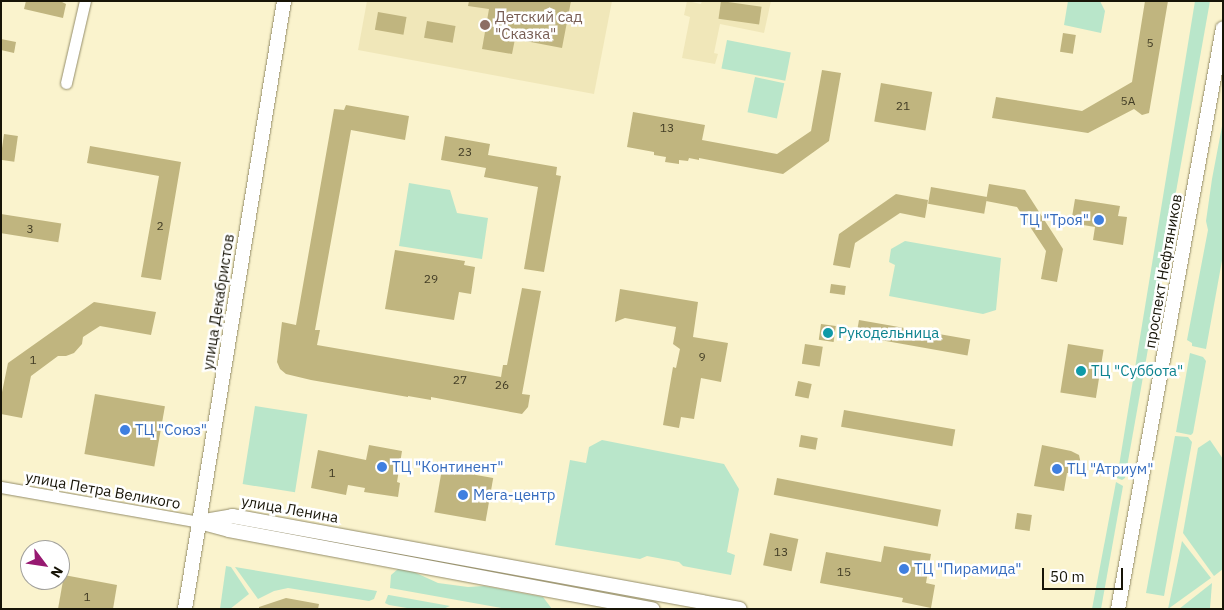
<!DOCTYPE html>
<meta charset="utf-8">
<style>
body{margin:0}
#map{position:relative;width:1224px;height:610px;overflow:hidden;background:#faf3cd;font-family:"IBM Plex Sans",sans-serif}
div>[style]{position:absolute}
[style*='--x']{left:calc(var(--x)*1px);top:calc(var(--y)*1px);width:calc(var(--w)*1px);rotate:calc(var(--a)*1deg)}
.built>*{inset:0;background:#f0e7b9}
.green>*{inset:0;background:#b9e6ca;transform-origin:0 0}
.building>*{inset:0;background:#c0b57f;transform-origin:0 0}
.roads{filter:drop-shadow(0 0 1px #948d6a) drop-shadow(0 0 1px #948d6a)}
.minor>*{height:11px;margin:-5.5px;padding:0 5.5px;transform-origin:5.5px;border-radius:5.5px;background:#fff}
.major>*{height:14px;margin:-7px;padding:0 7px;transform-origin:7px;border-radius:7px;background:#fff}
.dots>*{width:14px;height:14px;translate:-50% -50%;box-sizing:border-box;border:2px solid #fff;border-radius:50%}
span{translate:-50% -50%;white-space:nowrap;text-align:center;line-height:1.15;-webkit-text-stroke:5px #fff;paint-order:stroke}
.number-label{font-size:12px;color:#413c25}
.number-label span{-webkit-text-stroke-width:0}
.education-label{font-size:15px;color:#785e54}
.left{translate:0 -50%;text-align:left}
.shop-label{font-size:15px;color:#366cbe}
.right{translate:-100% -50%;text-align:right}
.street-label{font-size:15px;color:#171407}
.culture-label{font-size:15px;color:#0d838f}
.frame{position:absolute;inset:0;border:2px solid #171407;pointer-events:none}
.north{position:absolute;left:20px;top:540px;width:50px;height:50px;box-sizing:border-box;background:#fff;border:1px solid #a2a19c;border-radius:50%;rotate:121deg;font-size:14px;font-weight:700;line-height:20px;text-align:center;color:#171407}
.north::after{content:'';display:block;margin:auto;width:18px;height:22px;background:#971971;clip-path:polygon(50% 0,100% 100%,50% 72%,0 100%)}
.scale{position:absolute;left:1042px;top:568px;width:81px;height:22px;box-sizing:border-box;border:2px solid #171407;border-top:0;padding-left:6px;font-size:15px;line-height:18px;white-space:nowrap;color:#171407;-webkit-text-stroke:4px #fff;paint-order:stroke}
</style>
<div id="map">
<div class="built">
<div style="clip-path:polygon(367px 1px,612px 1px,594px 94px,358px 50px)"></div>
<div style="clip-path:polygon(687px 1px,701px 4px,702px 1px,771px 1px,764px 33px,720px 24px,714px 53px,718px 54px,715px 64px,682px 58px,690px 17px,684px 15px)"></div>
</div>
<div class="green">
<div style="clip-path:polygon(1068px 1px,1100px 1px,1105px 11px,1101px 33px,1064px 25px)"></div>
<div style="clip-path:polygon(1195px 1px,1210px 1px,1125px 478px,1122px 480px,1117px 478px)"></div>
<div style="left:727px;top:40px;width:65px;height:29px;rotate:11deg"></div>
<div style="left:755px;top:77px;width:30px;height:36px;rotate:12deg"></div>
<div style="clip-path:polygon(1223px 121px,1223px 255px,1206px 349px,1192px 346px,1192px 343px,1187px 340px,1208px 230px,1206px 221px,1212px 179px)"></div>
<div style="clip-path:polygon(409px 183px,450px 190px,457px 213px,488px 218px,482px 259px,399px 246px)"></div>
<div style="clip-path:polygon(905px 241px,1001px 258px,996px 310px,983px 314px,889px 296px,895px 265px,889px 262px,891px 249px)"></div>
<div style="clip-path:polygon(1190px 353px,1203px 357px,1206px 361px,1193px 433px,1191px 435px,1176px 432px)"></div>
<div style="left:255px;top:406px;width:53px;height:79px;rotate:9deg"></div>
<div style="clip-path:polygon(1175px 436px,1188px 437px,1192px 442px,1164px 596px,1146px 593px)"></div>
<div style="clip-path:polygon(602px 440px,724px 464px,739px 489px,727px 552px,735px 555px,731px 575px,683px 566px,679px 562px,647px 556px,640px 559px,555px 545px,570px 460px,586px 463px,589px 447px)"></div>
<div style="clip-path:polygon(1210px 440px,1223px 459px,1223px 569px,1214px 576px,1183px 533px,1198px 448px)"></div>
<div style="clip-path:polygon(1116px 482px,1123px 486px,1101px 609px,1092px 609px)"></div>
<div style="clip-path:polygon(1182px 541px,1211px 578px,1168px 609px)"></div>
<div style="clip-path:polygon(226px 566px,231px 567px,249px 594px,230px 609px,220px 609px)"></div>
<div style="clip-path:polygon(235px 567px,377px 591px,374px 599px,369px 601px,288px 588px,274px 591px,258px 599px)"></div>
<div style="clip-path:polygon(398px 569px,414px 572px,438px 583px,468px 587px,484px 586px,543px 597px,552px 609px,507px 609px,390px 588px,391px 575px)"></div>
<div style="clip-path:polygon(1212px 583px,1210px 609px,1179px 609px)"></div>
<div style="clip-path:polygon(388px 595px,389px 595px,450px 606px,443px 609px,413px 609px,389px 605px,385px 603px)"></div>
</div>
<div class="building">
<div style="clip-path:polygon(26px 1px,60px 1px,66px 4px,63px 18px,24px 9px)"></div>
<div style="clip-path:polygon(469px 1px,571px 1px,562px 48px,515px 39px,512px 54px,482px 49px,489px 9px,468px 6px)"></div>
<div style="left:721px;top:1px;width:41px;height:18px;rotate:8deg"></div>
<div style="clip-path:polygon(1145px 1px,1168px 1px,1149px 113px,1142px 115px,1134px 109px,1088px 133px,992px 118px,996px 97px,1082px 111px,1132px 82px)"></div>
<div style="left:378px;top:12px;width:29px;height:18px;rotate:10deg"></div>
<div style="left:427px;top:21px;width:29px;height:17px;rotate:10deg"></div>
<div style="left:1063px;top:33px;width:13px;height:19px;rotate:9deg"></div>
<div style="clip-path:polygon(1px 39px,16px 42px,14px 53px,1px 50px)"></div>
<div style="clip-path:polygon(822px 70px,841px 73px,829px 141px,783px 174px,699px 158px,699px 160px,689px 158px,688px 161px,679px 160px,679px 164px,665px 162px,666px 157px,654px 155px,654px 152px,627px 147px,633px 112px,705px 125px,702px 140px,777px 154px,811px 131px)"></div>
<div style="left:881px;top:83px;width:52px;height:39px;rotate:10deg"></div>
<div style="clip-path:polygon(346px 105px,409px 116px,405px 140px,351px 130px,315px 330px,320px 330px,317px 345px,501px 377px,503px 365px,507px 365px,522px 288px,541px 291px,522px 394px,530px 395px,528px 407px,522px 414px,431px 397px,431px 400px,408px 396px,408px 397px,311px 380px,286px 374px,280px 369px,277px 362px,282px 322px,296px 325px,334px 109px,344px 110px)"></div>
<div style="left:4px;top:134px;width:14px;height:26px;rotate:8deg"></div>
<div style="clip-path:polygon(445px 136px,490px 144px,488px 155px,557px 167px,556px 175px,561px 176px,544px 272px,524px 269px,538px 187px,484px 177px,486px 168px,441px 160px)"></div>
<div style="clip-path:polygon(90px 146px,181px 162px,161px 280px,141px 277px,159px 176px,87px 163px)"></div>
<div style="clip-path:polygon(989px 184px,1025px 190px,1063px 249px,1057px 282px,1041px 279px,1046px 251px,1017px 207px,986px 201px)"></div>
<div style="left:931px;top:187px;width:57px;height:17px;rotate:10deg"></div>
<div style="clip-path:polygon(896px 194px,928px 200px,925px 218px,900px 213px,855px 243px,850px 268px,833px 265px,839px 234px)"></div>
<div style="clip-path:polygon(1075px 199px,1120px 206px,1118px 216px,1127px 217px,1123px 245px,1093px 240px,1095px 227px,1071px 223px)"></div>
<div style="left:1px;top:214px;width:61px;height:19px;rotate:9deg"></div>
<div style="clip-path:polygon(395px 250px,465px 261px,464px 265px,475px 267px,471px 294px,459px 292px,454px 320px,385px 309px)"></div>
<div style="left:831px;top:284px;width:15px;height:9px;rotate:8deg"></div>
<div style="clip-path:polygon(620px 289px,698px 302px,693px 337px,728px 343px,721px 382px,701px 378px,694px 419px,681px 417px,679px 428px,663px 425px,673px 367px,676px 368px,680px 349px,673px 344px,676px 327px,625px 318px,615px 322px)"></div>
<div style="clip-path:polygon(94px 302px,156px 312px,151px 335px,100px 326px,83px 337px,82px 344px,74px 353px,66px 356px,58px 356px,31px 376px,22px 418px,1px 414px,1px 397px,8px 363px)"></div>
<div style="left:859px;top:320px;width:113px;height:16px;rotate:10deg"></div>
<div style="left:821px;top:324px;width:15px;height:16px;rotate:8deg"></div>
<div style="left:805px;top:344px;width:18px;height:20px;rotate:9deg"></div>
<div style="left:1068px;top:344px;width:36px;height:49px;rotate:9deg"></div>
<div style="left:798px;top:381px;width:14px;height:15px;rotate:12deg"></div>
<div style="left:95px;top:394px;width:71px;height:61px;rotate:10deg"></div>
<div style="left:844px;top:410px;width:113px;height:17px;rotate:10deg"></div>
<div style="left:801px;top:435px;width:17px;height:12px;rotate:10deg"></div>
<div style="clip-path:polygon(369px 445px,402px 451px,397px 482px,400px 483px,398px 497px,364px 492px,365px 488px,348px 485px,346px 495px,311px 488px,318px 450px,366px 460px)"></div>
<div style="clip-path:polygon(1042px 445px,1071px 451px,1079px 455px,1081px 464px,1075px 473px,1067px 473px,1064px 491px,1034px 486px)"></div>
<div style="left:442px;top:469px;width:52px;height:44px;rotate:10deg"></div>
<div style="left:777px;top:478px;width:167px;height:17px;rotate:11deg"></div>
<div style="left:1017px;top:513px;width:15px;height:16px;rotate:8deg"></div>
<div style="left:770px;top:533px;width:29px;height:33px;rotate:12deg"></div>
<div style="clip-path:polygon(884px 546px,931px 554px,926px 583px,935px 585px,931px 608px,902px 602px,903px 598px,820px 583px,826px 552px,881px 562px)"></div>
<div style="clip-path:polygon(64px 575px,117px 585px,113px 609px,58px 609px)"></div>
<div style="clip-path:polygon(286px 598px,319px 604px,318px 609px,259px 609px,259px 607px)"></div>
</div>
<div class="roads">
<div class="minor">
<div style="--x:66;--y:83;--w:84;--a:-77"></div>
<div style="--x:1;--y:487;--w:201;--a:10"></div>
</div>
<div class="major">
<div style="--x:199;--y:522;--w:34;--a:-10"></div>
<div style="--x:232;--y:516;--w:516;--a:10.37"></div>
<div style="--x:203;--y:523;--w:27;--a:15"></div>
<div style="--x:229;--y:530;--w:431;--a:10.6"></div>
<div style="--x:185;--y:609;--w:616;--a:-80.75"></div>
<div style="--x:1118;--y:609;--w:590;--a:-79.76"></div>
</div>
</div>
<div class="dots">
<div style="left:485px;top:25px;background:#8d6e63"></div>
<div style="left:1099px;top:220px;background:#3f7fe0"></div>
<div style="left:828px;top:333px;background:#0f9aa8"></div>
<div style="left:1081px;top:371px;background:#0f9aa8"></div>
<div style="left:125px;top:430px;background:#3f7fe0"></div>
<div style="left:382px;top:467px;background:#3f7fe0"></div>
<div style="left:1057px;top:469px;background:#3f7fe0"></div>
<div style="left:463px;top:495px;background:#3f7fe0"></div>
<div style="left:904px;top:569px;background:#3f7fe0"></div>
</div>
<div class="number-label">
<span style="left:1150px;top:43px">5</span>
<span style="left:1128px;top:101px">5А</span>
<span style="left:903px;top:106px">21</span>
<span style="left:667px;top:128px">13</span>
<span style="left:465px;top:152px">23</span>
<span style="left:160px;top:226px">2</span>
<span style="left:30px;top:229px">3</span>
<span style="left:431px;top:279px">29</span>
<span style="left:702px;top:357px">9</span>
<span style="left:33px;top:360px">1</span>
<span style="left:460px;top:380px">27</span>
<span style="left:502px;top:385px">26</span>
<span style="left:332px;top:473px">1</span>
<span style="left:781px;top:552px">13</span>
<span style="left:844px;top:572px">15</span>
<span style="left:87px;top:597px">1</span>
</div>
<div class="education-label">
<span class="left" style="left:495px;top:25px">Детский сад<br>"Сказка"</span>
</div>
<div class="shop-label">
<span class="right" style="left:1089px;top:220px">ТЦ "Троя"</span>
<span class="left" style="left:135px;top:430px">ТЦ "Союз"</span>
<span class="left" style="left:392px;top:467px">ТЦ "Континент"</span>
<span class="left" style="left:1067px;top:469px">ТЦ "Атриум"</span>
<span class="left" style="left:473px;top:495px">Мега-центр</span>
<span class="left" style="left:914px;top:569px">ТЦ "Пирамида"</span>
</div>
<div class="street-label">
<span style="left:1163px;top:271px;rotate:-80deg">проспект Нефтяников</span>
<span style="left:218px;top:302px;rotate:-81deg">улица Декабристов</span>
<span style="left:103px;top:490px;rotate:10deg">улица Петра Великого</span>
<span style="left:290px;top:509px;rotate:10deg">улица Ленина</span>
</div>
<div class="culture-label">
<span class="left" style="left:838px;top:333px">Рукодельница</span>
<span class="left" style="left:1091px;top:371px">ТЦ "Суббота"</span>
</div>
<div class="frame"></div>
<div class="north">N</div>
<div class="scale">50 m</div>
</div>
